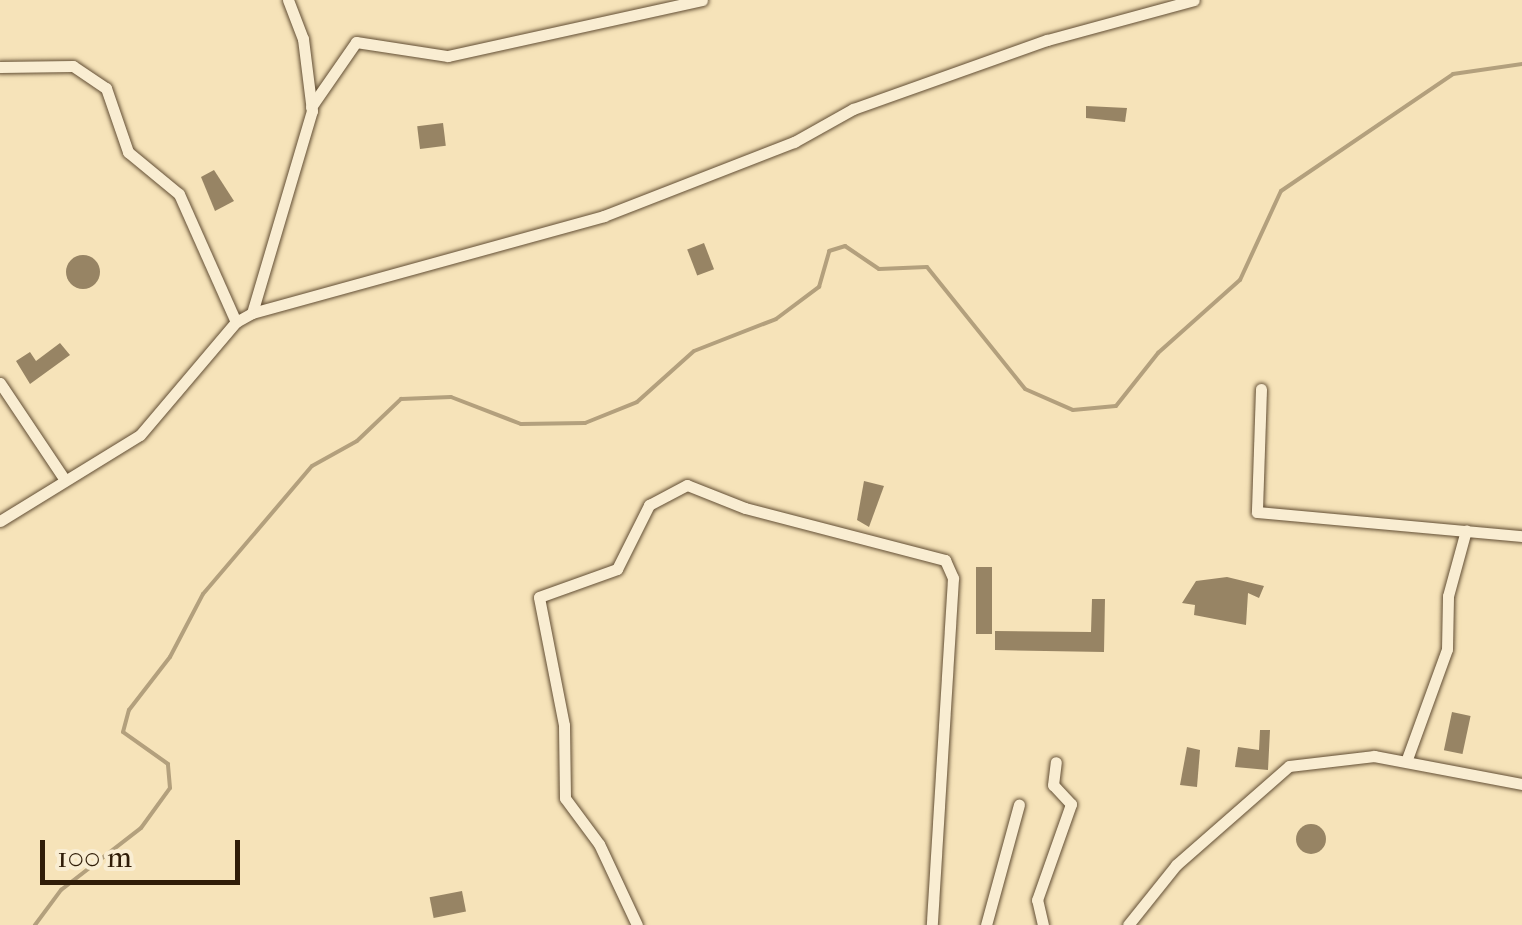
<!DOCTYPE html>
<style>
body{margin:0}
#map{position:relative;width:1522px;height:925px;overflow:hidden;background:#f6e3b9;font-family:"IM FELL French Canon",serif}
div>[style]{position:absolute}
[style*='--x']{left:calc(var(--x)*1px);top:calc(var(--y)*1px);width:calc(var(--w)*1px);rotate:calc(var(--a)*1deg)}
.stream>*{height:4px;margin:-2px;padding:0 2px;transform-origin:2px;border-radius:2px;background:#b3a07d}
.building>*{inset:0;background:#978464;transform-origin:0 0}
.round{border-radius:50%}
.roads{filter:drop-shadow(0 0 2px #624e34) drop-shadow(0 0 2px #624e34)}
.minor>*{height:11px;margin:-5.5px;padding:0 5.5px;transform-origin:5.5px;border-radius:5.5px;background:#f9edd2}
span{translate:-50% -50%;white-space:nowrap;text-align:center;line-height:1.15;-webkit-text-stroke:8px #f9edd2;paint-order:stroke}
.scale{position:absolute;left:40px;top:840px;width:200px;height:45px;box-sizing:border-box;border:5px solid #301d08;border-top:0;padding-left:12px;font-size:30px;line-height:35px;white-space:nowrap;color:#301d08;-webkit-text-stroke:8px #f9edd2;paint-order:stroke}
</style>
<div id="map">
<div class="stream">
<div style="--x:35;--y:925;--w:44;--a:-53.4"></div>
<div style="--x:61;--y:890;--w:101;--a:-37.8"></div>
<div style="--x:141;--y:828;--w:49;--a:-54.1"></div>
<div style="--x:170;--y:788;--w:24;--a:-95"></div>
<div style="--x:168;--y:764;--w:55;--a:-144.6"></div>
<div style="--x:123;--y:732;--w:23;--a:-75"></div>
<div style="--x:129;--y:710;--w:67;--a:-52.3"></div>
<div style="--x:170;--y:657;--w:71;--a:-62.4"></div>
<div style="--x:203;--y:594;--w:168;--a:-49.6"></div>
<div style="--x:312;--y:466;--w:51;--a:-29.1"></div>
<div style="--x:357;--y:441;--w:61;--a:-43.7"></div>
<div style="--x:401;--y:399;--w:50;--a:-2.3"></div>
<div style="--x:451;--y:397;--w:75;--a:21.1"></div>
<div style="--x:521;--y:424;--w:64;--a:-0.9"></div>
<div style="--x:585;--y:423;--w:56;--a:-22"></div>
<div style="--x:637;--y:402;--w:76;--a:-41.8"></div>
<div style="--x:694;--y:351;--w:88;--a:-21.3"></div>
<div style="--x:776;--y:319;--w:54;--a:-36.7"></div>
<div style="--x:819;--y:287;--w:37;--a:-74"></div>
<div style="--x:829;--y:251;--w:17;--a:-17"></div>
<div style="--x:845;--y:246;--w:41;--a:34.1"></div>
<div style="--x:879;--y:269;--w:48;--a:-2.4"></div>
<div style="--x:927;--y:267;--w:156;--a:51.2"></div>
<div style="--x:1025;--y:389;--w:52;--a:23.6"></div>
<div style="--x:1073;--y:410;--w:43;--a:-5.3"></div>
<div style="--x:1116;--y:406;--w:68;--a:-51.6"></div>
<div style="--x:1158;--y:353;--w:110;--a:-41.7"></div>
<div style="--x:1240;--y:280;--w:98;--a:-65.3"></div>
<div style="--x:1281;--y:191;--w:208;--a:-34.2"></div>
<div style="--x:1453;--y:74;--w:70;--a:-8.2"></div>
</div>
<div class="building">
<div style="clip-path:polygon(1086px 106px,1127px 108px,1125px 122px,1086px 118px)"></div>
<div style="left:443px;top:123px;width:23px;height:26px;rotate:83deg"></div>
<div style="clip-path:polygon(214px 170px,234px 201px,215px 211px,201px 177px)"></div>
<div style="left:704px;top:243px;width:28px;height:18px;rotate:69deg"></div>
<div class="round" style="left:66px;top:255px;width:34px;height:34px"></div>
<div style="clip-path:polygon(60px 343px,70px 355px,30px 384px,16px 361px,30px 352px,36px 361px)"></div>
<div style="clip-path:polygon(864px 481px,884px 486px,869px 527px,857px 520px)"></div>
<div style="left:976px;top:567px;width:16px;height:67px"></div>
<div style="clip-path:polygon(1227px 577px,1264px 586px,1259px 598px,1248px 593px,1246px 625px,1194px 615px,1195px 605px,1182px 603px,1196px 581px)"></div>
<div style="clip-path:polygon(1092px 599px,1105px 599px,1104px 652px,995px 650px,995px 631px,1091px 632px)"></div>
<div style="left:1452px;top:712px;width:19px;height:39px;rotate:12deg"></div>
<div style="clip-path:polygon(1260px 730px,1270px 730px,1268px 770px,1235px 767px,1238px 747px,1259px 750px)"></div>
<div style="clip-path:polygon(1187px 747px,1200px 750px,1197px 787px,1180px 785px)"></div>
<div class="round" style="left:1296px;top:824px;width:30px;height:30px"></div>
<div style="left:462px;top:891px;width:21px;height:33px;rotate:79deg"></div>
</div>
<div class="roads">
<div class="minor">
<div style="--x:0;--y:67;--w:73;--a:-0.8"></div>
<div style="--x:73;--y:66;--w:40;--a:34"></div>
<div style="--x:106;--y:88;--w:68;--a:71"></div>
<div style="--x:128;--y:152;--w:66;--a:39.5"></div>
<div style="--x:179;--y:194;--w:140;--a:66"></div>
<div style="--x:311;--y:107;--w:79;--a:-55.3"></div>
<div style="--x:356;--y:42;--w:93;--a:8.7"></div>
<div style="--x:448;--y:56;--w:260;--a:-12.4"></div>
<div style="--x:252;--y:313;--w:211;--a:-73.5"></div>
<div style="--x:312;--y:111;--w:73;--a:-97.1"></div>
<div style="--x:303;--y:39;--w:42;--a:-111"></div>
<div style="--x:0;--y:383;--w:117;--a:56.2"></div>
<div style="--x:1261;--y:389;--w:123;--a:91.9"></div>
<div style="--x:1257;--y:512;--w:266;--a:5.2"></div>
<div style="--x:0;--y:521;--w:164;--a:-31.6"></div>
<div style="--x:140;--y:435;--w:148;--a:-49.7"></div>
<div style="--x:236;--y:322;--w:18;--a:-29"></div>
<div style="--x:252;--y:313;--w:365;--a:-15.4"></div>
<div style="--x:604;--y:216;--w:204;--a:-21.3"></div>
<div style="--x:794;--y:142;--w:68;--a:-29.2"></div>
<div style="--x:853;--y:109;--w:206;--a:-19.6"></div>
<div style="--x:1047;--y:40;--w:152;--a:-15.2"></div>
<div style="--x:1407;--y:759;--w:117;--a:-70"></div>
<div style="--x:1447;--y:649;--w:53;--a:-88.9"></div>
<div style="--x:1448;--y:596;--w:68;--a:-74.7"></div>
<div style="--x:637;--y:925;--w:89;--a:-115.1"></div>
<div style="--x:599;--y:844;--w:57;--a:-126.5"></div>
<div style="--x:565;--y:798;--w:73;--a:-90.8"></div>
<div style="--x:564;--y:725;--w:130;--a:-101.1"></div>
<div style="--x:539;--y:597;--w:83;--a:-19.7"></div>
<div style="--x:617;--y:569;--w:72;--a:-63.4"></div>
<div style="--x:649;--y:505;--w:43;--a:-27.8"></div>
<div style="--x:687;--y:485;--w:62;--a:21.6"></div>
<div style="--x:745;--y:508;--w:207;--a:14.6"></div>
<div style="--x:945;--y:560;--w:20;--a:66"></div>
<div style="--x:953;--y:578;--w:348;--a:93.5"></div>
<div style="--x:986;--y:925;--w:125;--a:-74.7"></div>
<div style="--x:1043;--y:925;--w:26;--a:-103"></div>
<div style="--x:1037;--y:900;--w:102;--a:-70.5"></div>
<div style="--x:1071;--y:804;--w:26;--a:-133"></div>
<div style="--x:1053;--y:785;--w:23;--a:-83"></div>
<div style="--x:1128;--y:925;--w:77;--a:-51.3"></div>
<div style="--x:1176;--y:865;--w:150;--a:-41.2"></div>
<div style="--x:1289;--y:766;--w:86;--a:-6.7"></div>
<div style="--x:1374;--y:756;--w:151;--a:10.7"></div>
</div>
</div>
<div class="scale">100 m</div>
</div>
